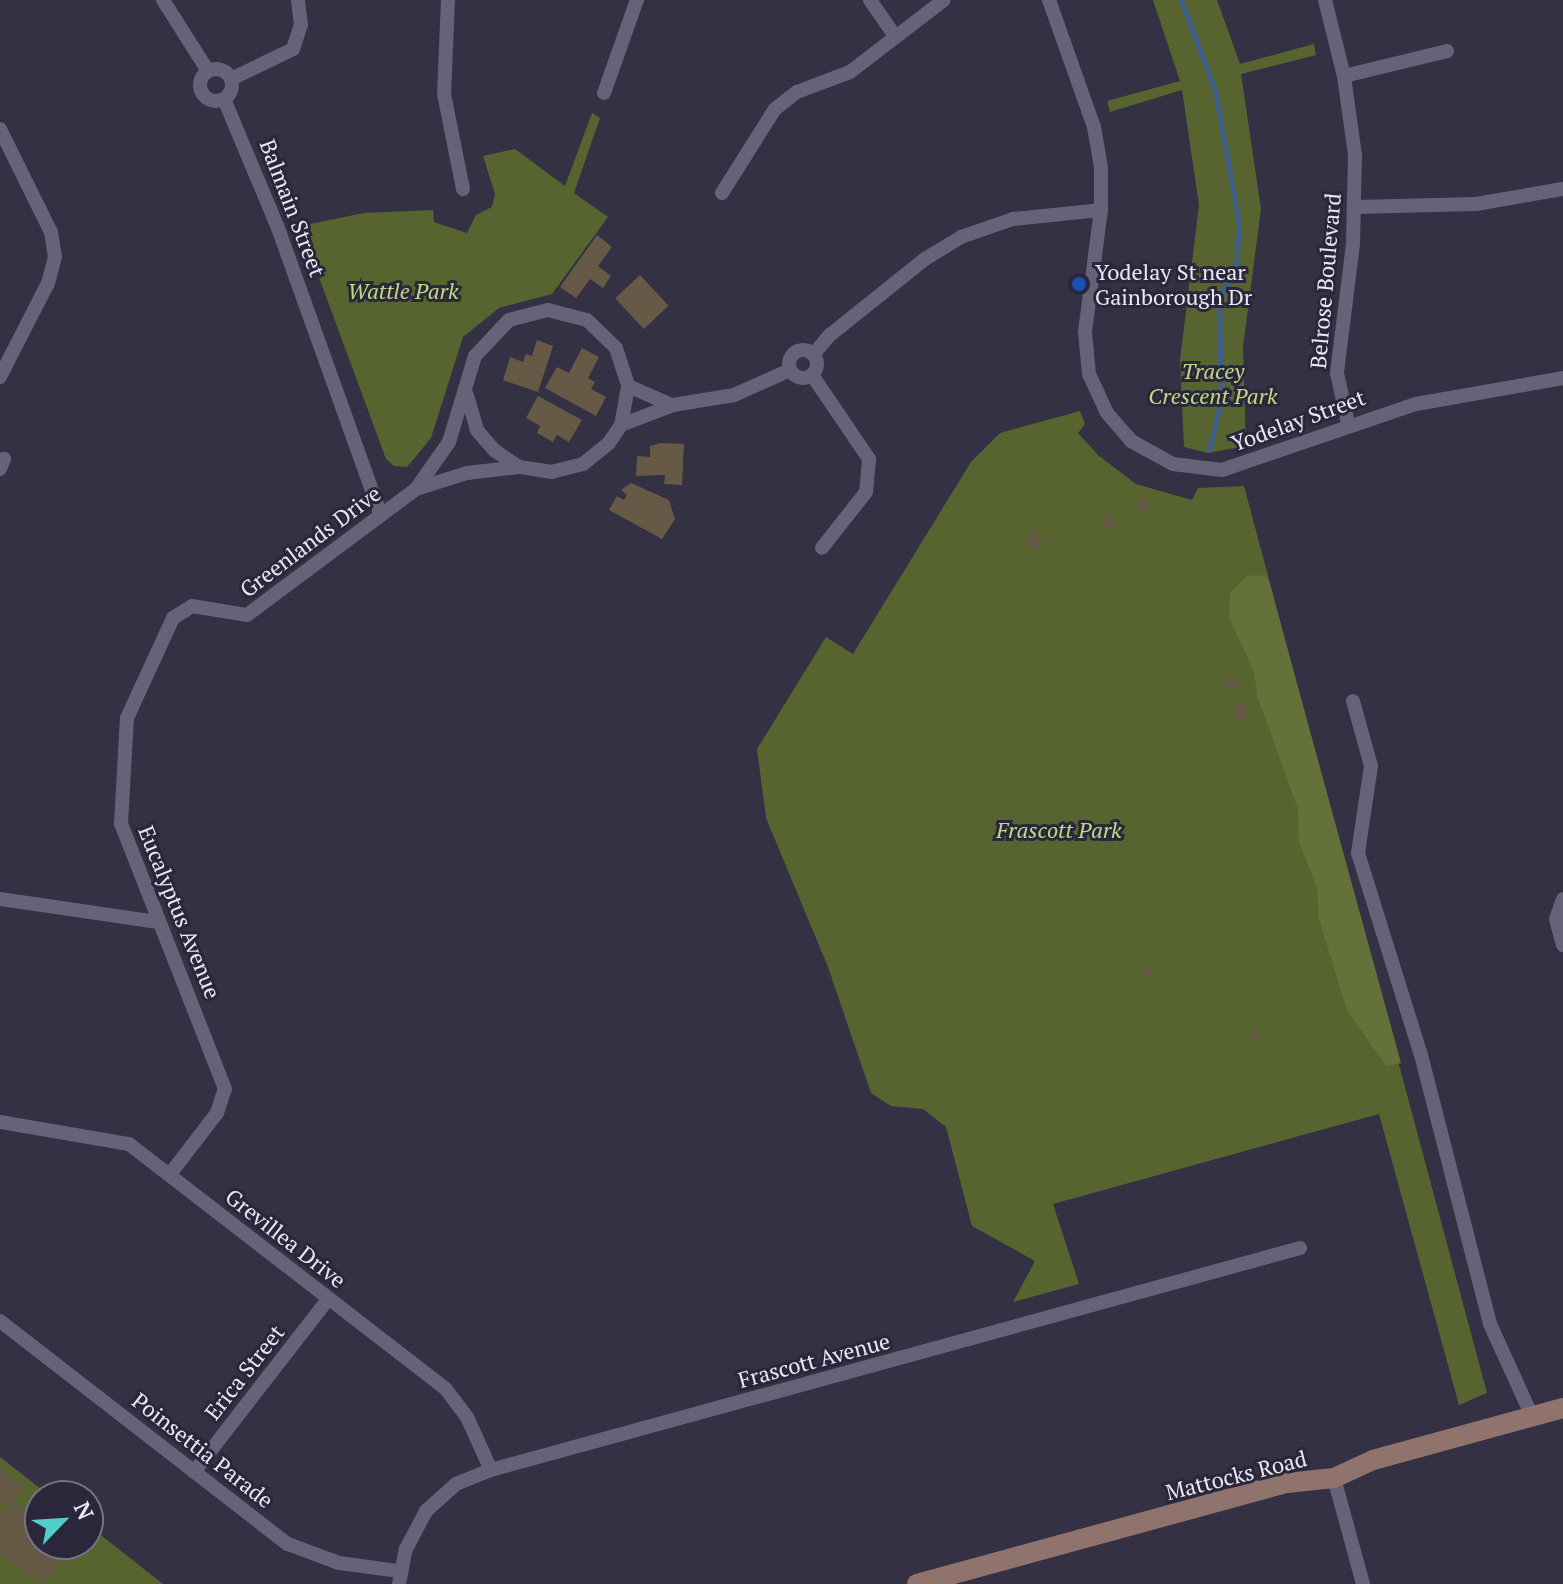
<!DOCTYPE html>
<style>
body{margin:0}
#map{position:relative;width:1563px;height:1584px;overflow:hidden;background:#333143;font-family:"PT Serif",serif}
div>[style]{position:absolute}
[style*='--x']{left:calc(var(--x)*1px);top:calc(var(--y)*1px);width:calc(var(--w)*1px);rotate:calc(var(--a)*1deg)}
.green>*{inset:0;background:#58642f}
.forest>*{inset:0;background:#647239}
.stream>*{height:5px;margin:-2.5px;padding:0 2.5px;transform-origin:2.5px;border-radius:2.5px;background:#3f5d8a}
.building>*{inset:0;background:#665a47;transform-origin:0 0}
.round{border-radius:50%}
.street>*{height:14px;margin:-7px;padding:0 7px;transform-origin:7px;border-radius:7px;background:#646377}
.street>.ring{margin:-7px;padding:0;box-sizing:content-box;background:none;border:14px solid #646377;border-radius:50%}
.secondary>*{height:20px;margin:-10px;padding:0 10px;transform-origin:10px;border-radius:10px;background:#91736e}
.dots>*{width:22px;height:22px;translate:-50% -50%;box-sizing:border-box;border:4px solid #292739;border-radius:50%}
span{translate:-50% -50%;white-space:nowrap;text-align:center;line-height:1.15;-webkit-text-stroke:6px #292739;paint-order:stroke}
.street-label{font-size:22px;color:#e9e8f4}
.poi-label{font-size:22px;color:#e9e8f4}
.left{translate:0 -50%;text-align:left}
.park-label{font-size:22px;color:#c2d884;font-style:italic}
.north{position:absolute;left:24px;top:1480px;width:80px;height:80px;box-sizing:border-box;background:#292739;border:2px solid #767484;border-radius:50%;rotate:65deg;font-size:22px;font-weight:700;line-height:32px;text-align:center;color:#e9e8f4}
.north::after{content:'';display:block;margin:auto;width:28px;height:36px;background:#53cdca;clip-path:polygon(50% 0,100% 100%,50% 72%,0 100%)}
</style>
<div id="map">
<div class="green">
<div style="clip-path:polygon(1153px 0,1217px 0,1240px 64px,1314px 44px,1316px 55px,1241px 74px,1261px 209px,1243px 347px,1246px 446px,1208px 453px,1184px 447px,1180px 360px,1199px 205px,1182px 90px,1110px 112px,1107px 101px,1180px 81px)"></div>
<div style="clip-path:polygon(592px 113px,600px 118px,574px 193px,608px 217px,552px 294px,499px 308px,463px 337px,431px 438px,407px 467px,394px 466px,386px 459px,300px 226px,364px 213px,433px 210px,434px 222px,467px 233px,476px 215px,492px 207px,495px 194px,483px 156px,515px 149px,565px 186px)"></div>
<div style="clip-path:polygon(1080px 411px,1085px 424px,1078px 433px,1099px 456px,1136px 484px,1192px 500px,1198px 488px,1244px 486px,1487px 1393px,1459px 1405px,1379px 1114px,1053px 1204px,1079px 1284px,1013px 1302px,1035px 1261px,972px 1226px,946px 1127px,923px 1109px,891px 1106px,871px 1093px,828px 967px,766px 818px,757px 749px,826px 637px,853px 654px,971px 462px,1000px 433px)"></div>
<div style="clip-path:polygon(0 1457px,50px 1496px,40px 1496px,40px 1544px,88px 1544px,88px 1525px,163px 1584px,0 1584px)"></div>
</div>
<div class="forest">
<div style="clip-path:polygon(1260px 575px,1268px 578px,1401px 1063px,1386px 1066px,1347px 1010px,1319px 919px,1317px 888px,1299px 842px,1298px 809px,1257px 695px,1254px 672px,1229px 617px,1230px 593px,1247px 576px)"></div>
</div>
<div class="stream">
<div style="--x:1181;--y:0;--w:96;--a:69.3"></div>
<div style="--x:1215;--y:90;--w:135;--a:79.8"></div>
<div style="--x:1239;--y:223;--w:45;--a:93.8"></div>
<div style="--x:1236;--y:268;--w:34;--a:120"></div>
<div style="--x:1219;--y:298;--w:103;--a:88.9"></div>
<div style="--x:1221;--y:401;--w:50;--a:103.8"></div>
</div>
<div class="building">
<div style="clip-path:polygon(597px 235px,612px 247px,598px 266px,611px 276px,603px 288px,590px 279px,576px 298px,560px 287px)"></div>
<div style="left:640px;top:275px;width:42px;height:34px;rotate:47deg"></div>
<div style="clip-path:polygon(537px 340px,553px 346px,538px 392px,503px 380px,510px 357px,523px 362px,526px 354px,532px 356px)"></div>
<div style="clip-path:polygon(582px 348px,599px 357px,588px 378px,595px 382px,591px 389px,606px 397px,596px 416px,545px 388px,557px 367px,569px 373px)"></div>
<div style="clip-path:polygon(538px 396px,582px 420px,569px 442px,557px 435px,553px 442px,537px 433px,540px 426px,526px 418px)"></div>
<div style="clip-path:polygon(661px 443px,684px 444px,682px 485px,664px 484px,665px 475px,636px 476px,637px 456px,650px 457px,650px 446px)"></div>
<div style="clip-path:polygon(631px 483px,669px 500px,675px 519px,662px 539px,609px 510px,617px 496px,624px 500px,627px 495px,621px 490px)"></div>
<div style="clip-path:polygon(1142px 498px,1151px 501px,1146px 512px,1137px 509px)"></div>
<div class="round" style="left:1103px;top:517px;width:12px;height:12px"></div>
<div style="left:1031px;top:532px;width:15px;height:14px;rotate:28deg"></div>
<div style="left:1234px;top:674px;width:15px;height:12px;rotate:70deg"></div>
<div style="left:1243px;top:703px;width:16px;height:11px;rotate:68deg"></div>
<div style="clip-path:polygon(1149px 967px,1153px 974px,1146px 980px,1142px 969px)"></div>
<div style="clip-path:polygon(1253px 1029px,1263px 1035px,1260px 1042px,1250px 1036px)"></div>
<div style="clip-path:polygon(0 1468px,24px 1487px,14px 1501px,40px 1528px,40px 1544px,62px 1545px,59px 1554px,64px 1557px,44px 1584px,0 1554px,0 1507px,6px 1512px,10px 1507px,0 1499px)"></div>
</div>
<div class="street">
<div style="--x:163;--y:0;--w:84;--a:57.6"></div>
<div style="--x:448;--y:0;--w:94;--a:92.4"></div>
<div style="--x:444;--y:94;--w:97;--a:78.7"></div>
<div style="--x:870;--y:0;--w:44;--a:55.2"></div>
<div style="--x:1049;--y:0;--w:135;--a:70.5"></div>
<div style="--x:1094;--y:127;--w:41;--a:80.1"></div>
<div style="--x:1101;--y:167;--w:43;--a:90"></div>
<div style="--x:1101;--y:210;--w:123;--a:97.5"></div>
<div style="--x:1085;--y:332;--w:42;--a:84.6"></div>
<div style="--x:1089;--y:374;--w:43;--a:65.2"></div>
<div style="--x:1107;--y:413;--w:37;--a:49"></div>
<div style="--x:1131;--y:441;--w:48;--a:28.7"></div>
<div style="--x:1173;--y:464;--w:49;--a:7"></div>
<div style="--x:1222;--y:470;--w:205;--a:-18.8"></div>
<div style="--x:1416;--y:404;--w:149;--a:-10"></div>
<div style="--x:1325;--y:0;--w:78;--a:76"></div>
<div style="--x:1344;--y:76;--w:80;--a:82.1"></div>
<div style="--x:1355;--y:155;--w:89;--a:91.3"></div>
<div style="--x:1353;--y:244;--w:130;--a:97.1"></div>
<div style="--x:1337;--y:373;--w:52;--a:77.8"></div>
<div class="ring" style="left:200px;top:69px;width:18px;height:18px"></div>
<div style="--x:1344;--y:76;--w:106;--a:-13.6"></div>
<div style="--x:231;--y:79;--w:69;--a:-25.8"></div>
<div style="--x:293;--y:49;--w:25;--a:-72"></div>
<div style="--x:301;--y:25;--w:25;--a:-97"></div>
<div style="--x:604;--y:93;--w:99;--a:-70.5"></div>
<div style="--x:224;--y:99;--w:140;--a:67.3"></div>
<div style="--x:278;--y:228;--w:305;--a:70.3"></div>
<div style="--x:0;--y:129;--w:115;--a:63.7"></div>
<div style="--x:51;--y:232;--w:25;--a:81"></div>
<div style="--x:55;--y:257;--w:27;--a:105"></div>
<div style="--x:48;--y:283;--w:106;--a:117.1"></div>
<div style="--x:722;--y:193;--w:99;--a:-57.8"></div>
<div style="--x:775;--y:109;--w:28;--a:-38"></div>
<div style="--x:797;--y:92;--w:57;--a:-20.7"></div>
<div style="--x:850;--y:72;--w:118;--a:-37.5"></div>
<div style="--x:1355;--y:207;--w:121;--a:-1.4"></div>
<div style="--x:1476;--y:204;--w:88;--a:-9.8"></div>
<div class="ring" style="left:789px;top:350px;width:14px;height:14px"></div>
<div style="--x:813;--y:355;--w:26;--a:-50"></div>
<div style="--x:830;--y:335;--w:122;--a:-38.7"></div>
<div style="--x:925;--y:259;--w:42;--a:-31.4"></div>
<div style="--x:961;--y:237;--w:55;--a:-19.1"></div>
<div style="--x:1013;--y:219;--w:88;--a:-5.8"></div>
<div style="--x:812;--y:375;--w:102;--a:55.8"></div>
<div style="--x:869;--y:459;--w:33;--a:95"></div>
<div style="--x:866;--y:492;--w:71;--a:128.2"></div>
<div style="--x:628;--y:386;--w:48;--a:23.4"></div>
<div style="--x:621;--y:425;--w:56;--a:-21"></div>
<div style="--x:673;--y:405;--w:62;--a:-9.3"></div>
<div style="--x:734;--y:395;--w:61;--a:-24.1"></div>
<div style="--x:0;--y:469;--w:11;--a:-68"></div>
<div style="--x:416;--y:489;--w:57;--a:-54.9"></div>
<div style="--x:449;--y:442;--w:90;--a:-73.2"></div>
<div style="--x:475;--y:356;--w:50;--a:-46.6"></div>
<div style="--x:509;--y:320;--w:40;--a:-14.4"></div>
<div style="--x:548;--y:310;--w:40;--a:14.4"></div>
<div style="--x:587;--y:320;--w:40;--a:44"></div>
<div style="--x:616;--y:348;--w:40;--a:72"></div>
<div style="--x:628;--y:386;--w:40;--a:100"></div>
<div style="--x:621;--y:425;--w:22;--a:124"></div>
<div style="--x:609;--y:443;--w:33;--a:141"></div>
<div style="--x:583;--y:464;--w:32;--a:166"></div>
<div style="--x:552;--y:472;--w:33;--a:-171"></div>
<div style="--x:519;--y:467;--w:29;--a:-146"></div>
<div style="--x:495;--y:451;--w:28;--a:-131"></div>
<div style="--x:477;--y:430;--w:36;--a:-106"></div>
<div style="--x:1353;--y:701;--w:67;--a:74.5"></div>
<div style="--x:1371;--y:766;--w:88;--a:98.5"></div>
<div style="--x:1358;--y:853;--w:212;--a:72.7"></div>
<div style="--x:1421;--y:1055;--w:278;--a:75.6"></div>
<div style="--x:1490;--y:1324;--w:101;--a:65.5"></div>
<div style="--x:0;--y:899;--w:160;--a:8.3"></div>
<div style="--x:1563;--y:899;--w:21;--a:109"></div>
<div style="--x:1556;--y:919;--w:27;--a:75"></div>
<div style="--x:0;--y:1122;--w:131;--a:9.7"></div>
<div style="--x:129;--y:1144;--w:399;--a:37.7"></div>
<div style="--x:445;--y:1388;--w:36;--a:53"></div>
<div style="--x:467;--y:1417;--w:58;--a:65.6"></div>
<div style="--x:170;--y:1174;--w:77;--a:-52.4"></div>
<div style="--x:217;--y:1113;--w:25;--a:-72"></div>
<div style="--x:225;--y:1089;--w:285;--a:-111.4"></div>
<div style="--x:121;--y:824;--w:106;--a:-86.8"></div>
<div style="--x:127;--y:718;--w:110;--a:-65.3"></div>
<div style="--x:173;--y:618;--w:22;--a:-32"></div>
<div style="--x:192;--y:606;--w:56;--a:9.3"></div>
<div style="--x:247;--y:615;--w:211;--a:-36.7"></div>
<div style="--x:416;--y:489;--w:53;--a:-17.4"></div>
<div style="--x:467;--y:473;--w:52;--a:-6.6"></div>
<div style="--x:0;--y:1321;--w:364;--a:37.8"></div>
<div style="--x:288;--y:1544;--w:54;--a:20.4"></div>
<div style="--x:339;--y:1563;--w:61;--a:7.6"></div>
<div style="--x:194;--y:1472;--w:219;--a:-52.2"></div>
<div style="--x:1334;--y:1478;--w:110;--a:74.7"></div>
<div style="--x:399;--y:1584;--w:36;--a:-79"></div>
<div style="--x:406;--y:1549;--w:43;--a:-62.2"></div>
<div style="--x:426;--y:1511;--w:40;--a:-42"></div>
<div style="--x:456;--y:1484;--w:38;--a:-22"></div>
<div style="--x:491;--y:1470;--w:839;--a:-15.34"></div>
</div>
<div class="secondary">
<div style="--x:917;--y:1584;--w:384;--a:-15.3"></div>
<div style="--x:1287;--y:1483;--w:47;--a:-6.1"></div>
<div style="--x:1334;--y:1478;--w:43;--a:-24.8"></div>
<div style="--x:1373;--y:1460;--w:197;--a:-15.3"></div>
</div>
<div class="dots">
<div style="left:1079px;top:284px;background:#1a4fb4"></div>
</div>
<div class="street-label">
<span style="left:293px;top:208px;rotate:69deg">Balmain Street</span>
<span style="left:1325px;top:281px;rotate:-85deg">Belrose Boulevard</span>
<span style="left:1298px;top:420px;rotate:-20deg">Yodelay Street</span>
<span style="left:310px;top:541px;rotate:-37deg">Greenlands Drive</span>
<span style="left:180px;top:912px;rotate:68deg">Eucalyptus Avenue</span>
<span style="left:286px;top:1238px;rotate:38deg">Grevillea Drive</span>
<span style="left:814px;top:1360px;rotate:-15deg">Frascott Avenue</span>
<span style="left:244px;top:1372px;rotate:-52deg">Erica Street</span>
<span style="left:203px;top:1450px;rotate:38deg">Poinsettia Parade</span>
<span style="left:1236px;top:1475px;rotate:-14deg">Mattocks Road</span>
</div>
<div class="poi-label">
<span class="left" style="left:1095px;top:284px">Yodelay St near<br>Gainborough Dr</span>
</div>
<div class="park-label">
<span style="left:403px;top:291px">Wattle Park</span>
<span style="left:1213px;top:383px">Tracey<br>Crescent Park</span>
<span style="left:1059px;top:830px">Frascott Park</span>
</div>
<div class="north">N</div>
</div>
